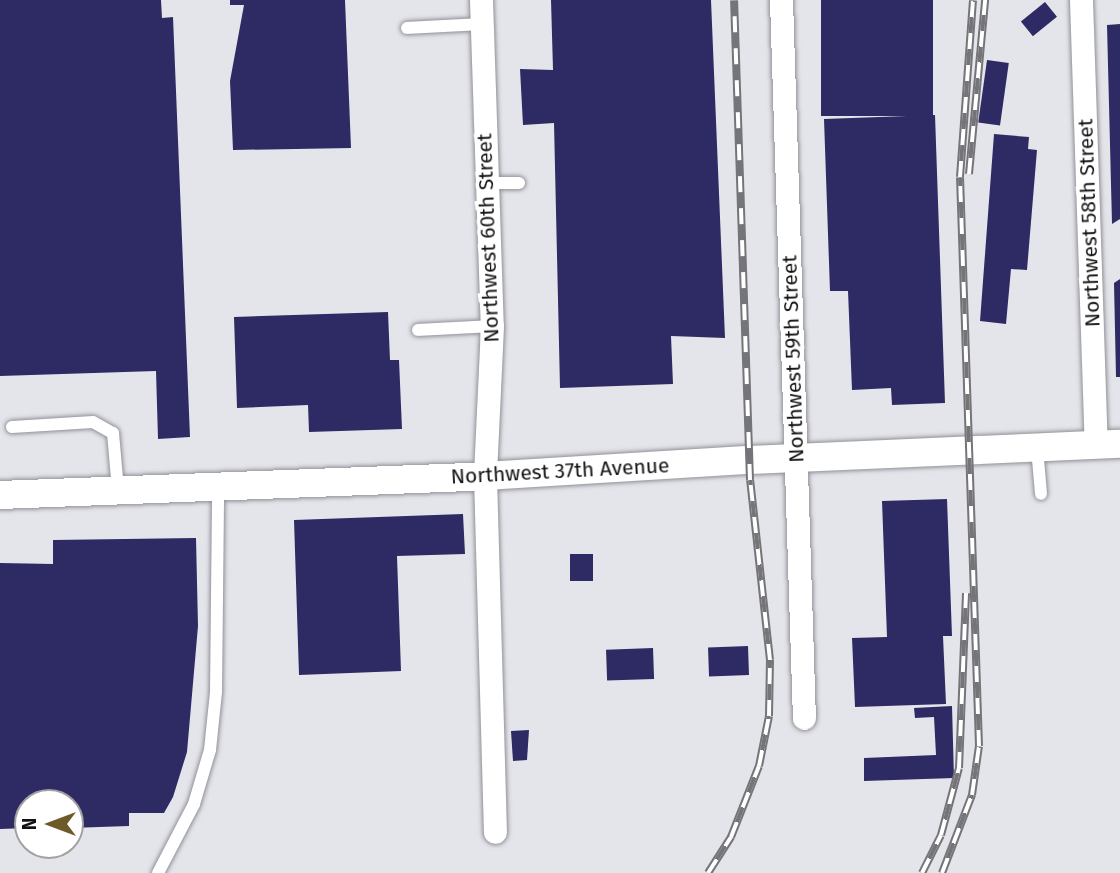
<!DOCTYPE html>
<style>
body{margin:0}
#map{position:relative;width:1120px;height:873px;overflow:hidden;background:#e4e5eb;font-family:"Fira Sans",sans-serif}
div>[style]{position:absolute}
[style*='--x']{left:calc(var(--x)*1px);top:calc(var(--y)*1px);width:calc(var(--w)*1px);rotate:calc(var(--a)*1deg)}
.building>*{inset:0;background:#2e2a64;transform-origin:0 0}
.roads{filter:drop-shadow(0 0 2px #919197) drop-shadow(0 0 2px #919197)}
.service>*{height:12px;margin:-6px;padding:0 6px;transform-origin:6px;border-radius:6px;background:#fff}
.minor>*{height:23px;margin:-11.5px;padding:0 11.5px;transform-origin:11.5px;border-radius:11.5px;background:#fff}
.tertiary>*{height:28px;margin:-14px;padding:0 14px;transform-origin:14px;border-radius:14px;background:#fff}
.rail>*{height:8px;margin-top:-4px;transform-origin:0;background:repeating-linear-gradient(90deg,#fff 0 16px,#757579 0 32px);box-sizing:border-box;border-block:2px solid #757579}
span{translate:-50% -50%;white-space:nowrap;text-align:center;line-height:1.15;-webkit-text-stroke:7px #fff;paint-order:stroke}
.street-label{font-size:21px;color:#131315}
.north{position:absolute;left:14px;top:789px;width:70px;height:70px;box-sizing:border-box;background:#fff;border:2px solid #a1a1a1;border-radius:50%;rotate:270deg;font-size:19px;font-weight:700;line-height:28px;text-align:center;color:#131315}
.north::after{content:'';display:block;margin:auto;width:24px;height:32px;background:#6e5928;clip-path:polygon(50% 0,100% 100%,50% 72%,0 100%)}
</style>
<div id="map">
<div class="building">
<div style="clip-path:polygon(0 0,161px 0,162px 18px,173px 17px,190px 437px,158px 439px,156px 371px,0 376px)"></div>
<div style="clip-path:polygon(230px 0,345px 0,351px 148px,233px 150px,230px 81px,244px 5px,230px 5px)"></div>
<div style="clip-path:polygon(551px 0,711px 0,725px 338px,671px 336px,673px 384px,560px 388px,554px 123px,523px 125px,520px 69px,553px 70px)"></div>
<div style="left:821px;top:0;width:112px;height:116px"></div>
<div style="left:1045px;top:2px;width:19px;height:31px;rotate:51deg"></div>
<div style="clip-path:polygon(1120px 24px,1120px 219px,1112px 224px,1107px 25px)"></div>
<div style="left:987px;top:60px;width:22px;height:63px;rotate:8deg"></div>
<div style="clip-path:polygon(935px 115px,945px 403px,892px 405px,891px 388px,852px 390px,848px 291px,830px 291px,824px 119px)"></div>
<div style="clip-path:polygon(994px 134px,1029px 137px,1028px 149px,1037px 150px,1027px 270px,1011px 269px,1006px 324px,980px 321px)"></div>
<div style="clip-path:polygon(1120px 279px,1120px 377px,1116px 377px,1114px 283px)"></div>
<div style="clip-path:polygon(388px 312px,390px 360px,399px 360px,402px 429px,309px 432px,308px 405px,237px 408px,234px 317px)"></div>
<div style="clip-path:polygon(947px 499px,952px 636px,943px 636px,946px 704px,855px 707px,852px 638px,887px 637px,882px 501px)"></div>
<div style="clip-path:polygon(463px 514px,465px 554px,397px 556px,401px 671px,299px 675px,294px 520px)"></div>
<div style="clip-path:polygon(196px 538px,198px 626px,187px 752px,173px 797px,164px 813px,129px 813px,129px 826px,70px 828px,70px 803px,28px 803px,28px 828px,0 829px,0 563px,53px 564px,53px 540px)"></div>
<div style="left:570px;top:554px;width:23px;height:27px"></div>
<div style="left:748px;top:646px;width:29px;height:40px;rotate:88deg"></div>
<div style="left:653px;top:648px;width:31px;height:47px;rotate:88deg"></div>
<div style="clip-path:polygon(952px 706px,954px 778px,864px 781px,864px 758px,936px 755px,934px 717px,915px 718px,914px 708px)"></div>
<div style="clip-path:polygon(529px 730px,527px 760px,513px 761px,511px 731px)"></div>
</div>
<div class="roads">
<div class="service">
<div style="--x:407;--y:28;--w:74;--a:-3.1"></div>
<div style="--x:487;--y:183;--w:32;--a:0"></div>
<div style="--x:418;--y:330;--w:74;--a:-3.1"></div>
<div style="--x:12;--y:427;--w:81;--a:-3.5"></div>
<div style="--x:93;--y:422;--w:23;--a:29"></div>
<div style="--x:113;--y:433;--w:57;--a:85"></div>
<div style="--x:1037;--y:448;--w:46;--a:85"></div>
<div style="--x:158;--y:873;--w:78;--a:-62.4"></div>
<div style="--x:194;--y:804;--w:56;--a:-73.5"></div>
<div style="--x:210;--y:750;--w:58;--a:-84.1"></div>
<div style="--x:216;--y:692;--w:206;--a:-89.4"></div>
</div>
<div class="minor">
<div style="--x:481;--y:0;--w:326;--a:88.1"></div>
<div style="--x:492;--y:326;--w:150;--a:92.7"></div>
<div style="--x:485;--y:476;--w:356;--a:88.4"></div>
<div style="--x:781;--y:0;--w:718;--a:88.17"></div>
<div style="--x:1081;--y:0;--w:445;--a:88.1"></div>
</div>
<div class="tertiary">
<div style="--x:0;--y:495;--w:485;--a:-2.2"></div>
<div style="--x:485;--y:476;--w:265;--a:-3.5"></div>
<div style="--x:750;--y:460;--w:370;--a:-2.5"></div>
</div>
</div>
<div class="rail">
<div style="--x:969;--y:174;--w:175;--a:-84.7"></div>
<div style="--x:708;--y:873;--w:43;--a:-57.4"></div>
<div style="--x:731;--y:837;--w:76;--a:-68.5"></div>
<div style="--x:759;--y:766;--w:51;--a:-78.7"></div>
<div style="--x:769;--y:716;--w:56;--a:-89"></div>
<div style="--x:770;--y:660;--w:181;--a:-96.3"></div>
<div style="--x:750;--y:480;--w:480;--a:-91.9"></div>
<div style="--x:922;--y:873;--w:42;--a:-63.4"></div>
<div style="--x:941;--y:835;--w:69;--a:-75"></div>
<div style="--x:959;--y:768;--w:175;--a:-87.7"></div>
<div style="--x:942;--y:873;--w:84;--a:-69"></div>
<div style="--x:972;--y:795;--w:49;--a:-81.9"></div>
<div style="--x:979;--y:746;--w:569;--a:-91.91"></div>
<div style="--x:960;--y:177;--w:177;--a:-85.8"></div>
</div>
<div class="street-label">
<span style="left:1089px;top:223px;rotate:-92deg">Northwest 58th Street</span>
<span style="left:488px;top:238px;rotate:-92deg">Northwest 60th Street</span>
<span style="left:793px;top:359px;rotate:-92deg">Northwest 59th Street</span>
<span style="left:560px;top:471px;rotate:-3deg">Northwest 37th Avenue</span>
</div>
<div class="north">N</div>
</div>
